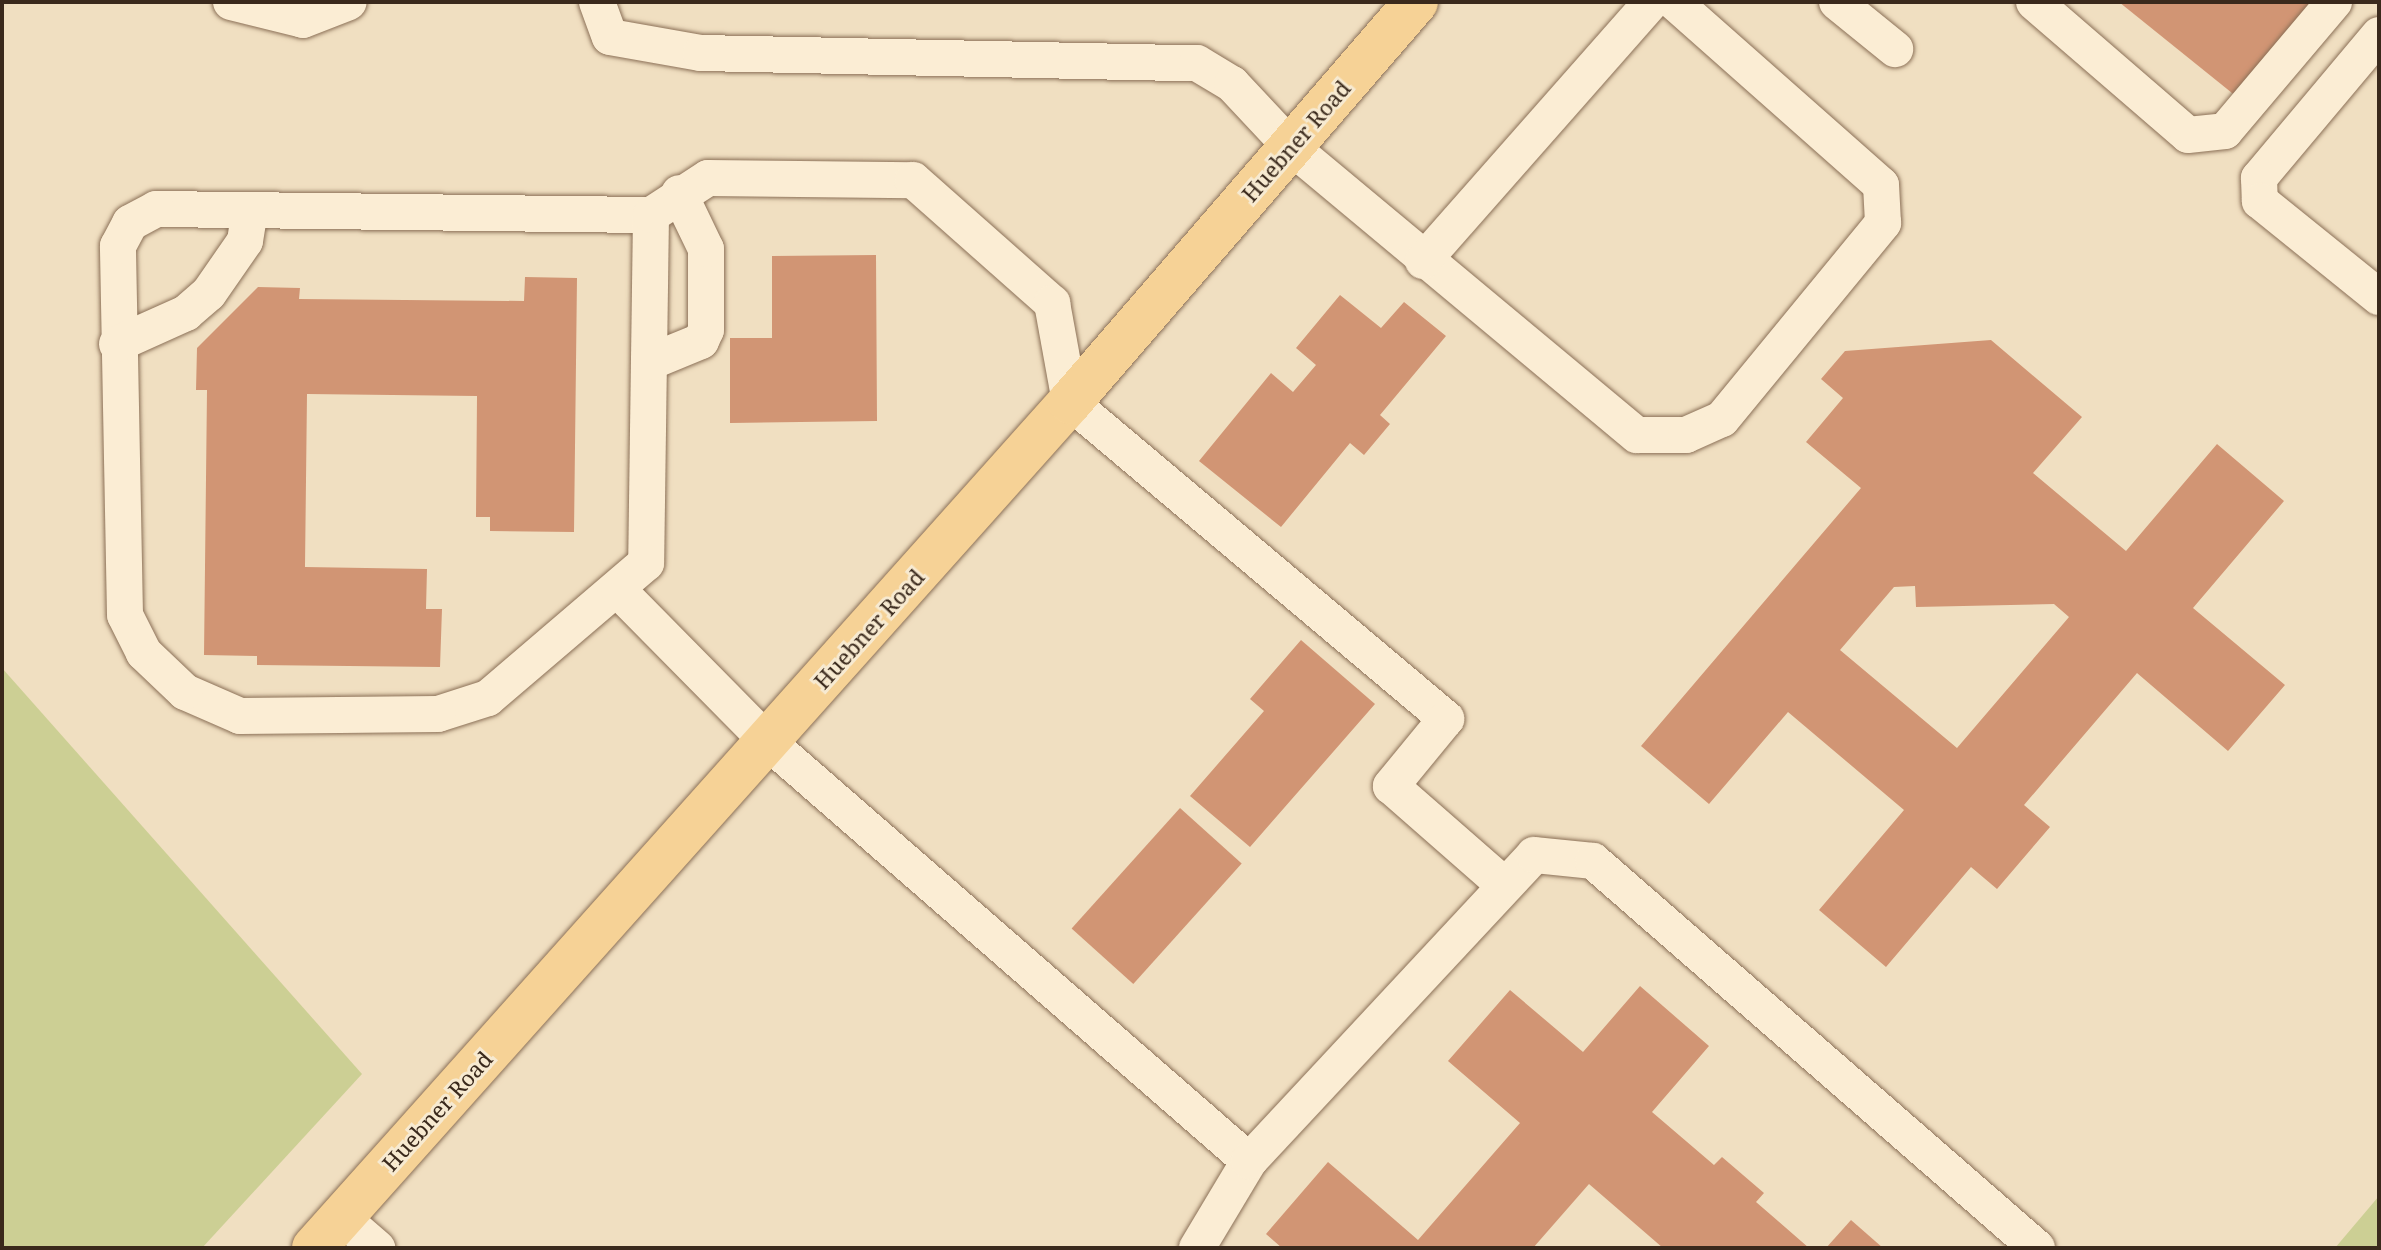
<!DOCTYPE html>
<style>
body{margin:0}
#map{position:relative;width:2381px;height:1250px;overflow:hidden;background:#f0dfc1;font-family:"Noto Serif",serif}
div>[style]{position:absolute}
[style*='--x']{left:calc(var(--x)*1px);top:calc(var(--y)*1px);width:calc(var(--w)*1px);rotate:calc(var(--a)*1deg)}
.green>*{inset:0;background:#cccf94}
.building>*{inset:0;background:#d19574;transform-origin:0 0}
.roads{filter:drop-shadow(0 0 2px #8b7057) drop-shadow(0 0 2px #8b7057)}
.minor>*{height:36px;margin:-18px;padding:0 18px;transform-origin:18px;border-radius:18px;background:#fbedd4}
.major>*{height:44px;margin:-22px;padding:0 22px;transform-origin:22px;border-radius:22px;background:#f6d296}
span{translate:-50% -50%;white-space:nowrap;text-align:center;line-height:1.15;-webkit-text-stroke:6px #f7ead1;paint-order:stroke}
.street-label{font-size:22px;color:#3a291c}
.frame{position:absolute;inset:0;border:4px solid #3a291c;pointer-events:none}
</style>
<div id="map">
<div class="green">
<div style="clip-path:polygon(2px 668px,362px 1074px,202px 1248px,2px 1248px)"></div>
<div style="clip-path:polygon(2379px 1196px,2379px 1248px,2335px 1248px)"></div>
</div>
<div class="building">
<div style="clip-path:polygon(2119px 2px,2314px 2px,2237px 97px)"></div>
<div style="clip-path:polygon(876px 255px,877px 421px,730px 423px,730px 338px,772px 338px,772px 256px)"></div>
<div style="clip-path:polygon(525px 277px,577px 278px,574px 532px,490px 531px,490px 517px,476px 517px,477px 396px,307px 394px,305px 567px,427px 569px,426px 609px,442px 609px,440px 667px,257px 665px,257px 656px,204px 655px,207px 390px,196px 390px,197px 348px,258px 287px,300px 288px,299px 299px,524px 301px)"></div>
<div style="clip-path:polygon(1340px 295px,1381px 328px,1404px 302px,1446px 336px,1380px 415px,1390px 424px,1364px 455px,1350px 443px,1281px 527px,1199px 461px,1271px 373px,1293px 392px,1316px 365px,1296px 348px)"></div>
<div style="clip-path:polygon(evenodd,1991px 340px,2082px 417px,2033px 473px,2126px 551px,2217px 444px,2284px 501px,2193px 608px,2285px 685px,2228px 751px,2137px 673px,2024px 805px,2050px 827px,1997px 889px,1971px 867px,1886px 967px,1819px 910px,1904px 810px,1788px 712px,1709px 804px,1641px 746px,1861px 488px,1806px 442px,1843px 398px,1821px 379px,1845px 351px,1991px 340px,1915px 586px,1916px 607px,2054px 604px,2069px 617px,1957px 748px,1840px 650px,1894px 587px,1915px 586px)"></div>
<div style="clip-path:polygon(1301px 640px,1375px 704px,1250px 847px,1190px 796px,1264px 711px,1250px 699px)"></div>
<div style="left:1180px;top:808px;width:83px;height:162px;rotate:42deg"></div>
<div style="clip-path:polygon(1640px 986px,1709px 1046px,1652px 1112px,1714px 1165px,1722px 1157px,1764px 1193px,1756px 1202px,1809px 1248px,1663px 1248px,1589px 1184px,1533px 1248px,1282px 1248px,1266px 1234px,1328px 1162px,1418px 1240px,1520px 1123px,1448px 1061px,1510px 990px,1583px 1052px)"></div>
<div style="clip-path:polygon(1851px 1220px,1883px 1248px,1826px 1248px)"></div>
</div>
<div class="roads">
<div class="minor">
<div style="--x:231;--y:2;--w:74;--a:14"></div>
<div style="--x:303;--y:20;--w:49;--a:-21.4"></div>
<div style="--x:597;--y:2;--w:37;--a:70"></div>
<div style="--x:610;--y:37;--w:92;--a:10"></div>
<div style="--x:701;--y:53;--w:496;--a:1.2"></div>
<div style="--x:1197;--y:63;--w:41;--a:31"></div>
<div style="--x:1232;--y:84;--w:86;--a:46.9"></div>
<div style="--x:1291;--y:147;--w:450;--a:39.8"></div>
<div style="--x:1637;--y:435;--w:49;--a:0"></div>
<div style="--x:1686;--y:435;--w:39;--a:-24"></div>
<div style="--x:1722;--y:419;--w:254;--a:-50.6"></div>
<div style="--x:1883;--y:223;--w:38;--a:-93"></div>
<div style="--x:1881;--y:185;--w:276;--a:-138.5"></div>
<div style="--x:1837;--y:2;--w:75;--a:39"></div>
<div style="--x:2034;--y:2;--w:203;--a:40.8"></div>
<div style="--x:2188;--y:135;--w:37;--a:-6"></div>
<div style="--x:2225;--y:131;--w:169;--a:-49.8"></div>
<div style="--x:2379;--y:35;--w:187;--a:130"></div>
<div style="--x:2259;--y:178;--w:23;--a:88"></div>
<div style="--x:2260;--y:201;--w:153;--a:38.9"></div>
<div style="--x:156;--y:209;--w:495;--a:0.7"></div>
<div style="--x:651;--y:215;--w:348;--a:90.8"></div>
<div style="--x:646;--y:563;--w:208;--a:139.5"></div>
<div style="--x:488;--y:698;--w:52;--a:162.3"></div>
<div style="--x:438;--y:714;--w:198;--a:179.4"></div>
<div style="--x:240;--y:716;--w:60;--a:-156.4"></div>
<div style="--x:185;--y:692;--w:57;--a:-136.4"></div>
<div style="--x:144;--y:653;--w:42;--a:-116.6"></div>
<div style="--x:125;--y:615;--w:369;--a:-91.1"></div>
<div style="--x:118;--y:246;--w:26;--a:-62"></div>
<div style="--x:130;--y:223;--w:30;--a:-28"></div>
<div style="--x:651;--y:215;--w:68;--a:-33"></div>
<div style="--x:708;--y:178;--w:205;--a:0.6"></div>
<div style="--x:913;--y:180;--w:186;--a:41.5"></div>
<div style="--x:1052;--y:303;--w:101;--a:79.7"></div>
<div style="--x:1070;--y:402;--w:492;--a:40.1"></div>
<div style="--x:1446;--y:719;--w:87;--a:129.4"></div>
<div style="--x:1391;--y:786;--w:149;--a:41.2"></div>
<div style="--x:1423;--y:261;--w:345;--a:-48.6"></div>
<div style="--x:117;--y:344;--w:76;--a:-24.2"></div>
<div style="--x:186;--y:313;--w:30;--a:-41"></div>
<div style="--x:209;--y:293;--w:63;--a:-55.3"></div>
<div style="--x:245;--y:241;--w:31;--a:-81"></div>
<div style="--x:650;--y:362;--w:55;--a:-22.4"></div>
<div style="--x:701;--y:341;--w:12;--a:-66"></div>
<div style="--x:706;--y:330;--w:81;--a:-90"></div>
<div style="--x:706;--y:249;--w:62;--a:-115.7"></div>
<div style="--x:619;--y:591;--w:212;--a:45.4"></div>
<div style="--x:768;--y:742;--w:638;--a:41.06"></div>
<div style="--x:341;--y:1217;--w:48;--a:40.7"></div>
<div style="--x:1197;--y:1248;--w:101;--a:-59.1"></div>
<div style="--x:1249;--y:1161;--w:418;--a:-47"></div>
<div style="--x:1534;--y:855;--w:59;--a:5.8"></div>
<div style="--x:1593;--y:861;--w:589;--a:41.08"></div>
</div>
<div class="major">
<div style="--x:314;--y:1248;--w:1135;--a:-48.22"></div>
<div style="--x:1070;--y:402;--w:529;--a:-49.14"></div>
</div>
</div>
<div class="street-label">
<span style="left:1296px;top:141px;rotate:-49deg">Huebner Road</span>
<span style="left:869px;top:629px;rotate:-48deg">Huebner Road</span>
<span style="left:437px;top:1111px;rotate:-48deg">Huebner Road</span>
</div>
<div class="frame"></div>
</div>
